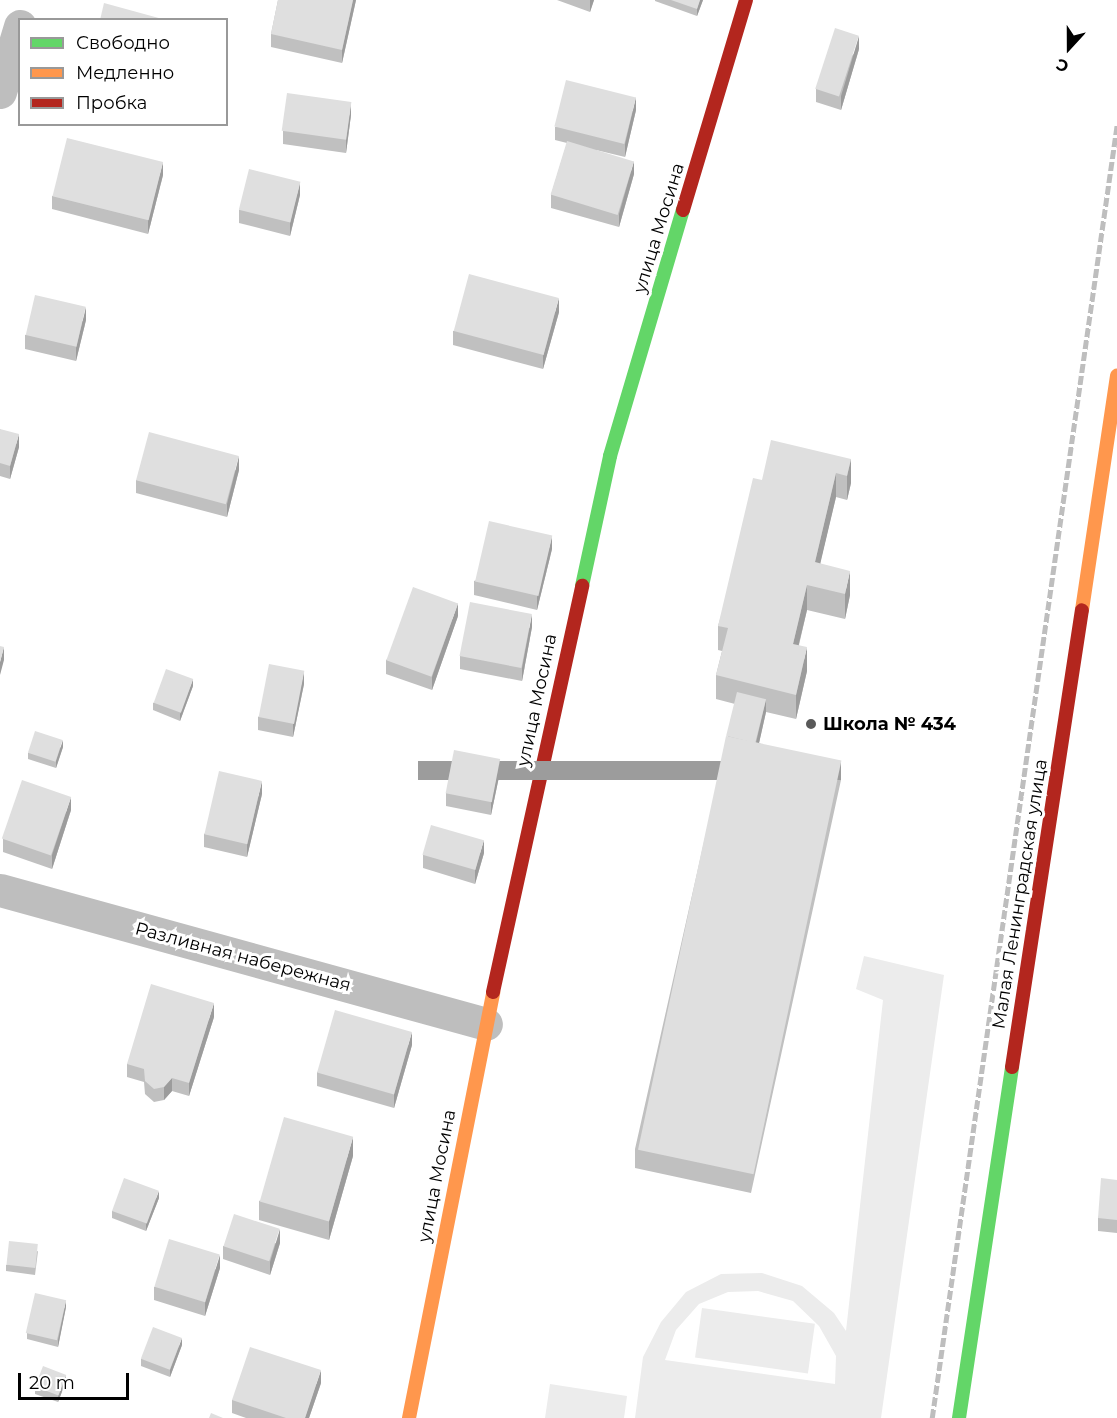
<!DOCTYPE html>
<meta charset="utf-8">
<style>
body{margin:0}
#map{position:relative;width:1117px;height:1418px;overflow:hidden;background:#fff;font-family:Montserrat,sans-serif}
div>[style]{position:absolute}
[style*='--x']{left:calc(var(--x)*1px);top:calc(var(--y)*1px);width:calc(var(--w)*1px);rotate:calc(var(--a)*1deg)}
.green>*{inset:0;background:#ececec;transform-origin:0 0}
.street>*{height:33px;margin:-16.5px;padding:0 16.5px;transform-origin:16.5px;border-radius:16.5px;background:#bebebe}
.fast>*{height:14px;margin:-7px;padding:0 7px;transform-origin:7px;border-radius:7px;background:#63d668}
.slow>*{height:14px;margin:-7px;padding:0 7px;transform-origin:7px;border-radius:7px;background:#ff974d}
.jam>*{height:14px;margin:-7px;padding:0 7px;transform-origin:7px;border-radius:7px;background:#b3261e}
.rail>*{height:4.5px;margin-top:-2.25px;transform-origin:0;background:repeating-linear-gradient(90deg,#bebebe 0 9px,transparent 0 12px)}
.wall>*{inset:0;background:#c0c0c0}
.shaded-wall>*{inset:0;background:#9c9c9c;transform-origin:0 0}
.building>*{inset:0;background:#dfdfdf;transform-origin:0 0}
.dots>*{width:16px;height:16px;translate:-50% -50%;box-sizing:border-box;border:3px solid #fff;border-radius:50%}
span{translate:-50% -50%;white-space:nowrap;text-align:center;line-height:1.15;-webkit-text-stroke:6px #fff;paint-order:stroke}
.street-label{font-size:18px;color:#000}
.poi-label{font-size:18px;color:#000;font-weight:700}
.left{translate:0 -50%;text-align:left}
.legend{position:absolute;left:18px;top:18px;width:210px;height:108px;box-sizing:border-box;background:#fff;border:2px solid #999;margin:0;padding:8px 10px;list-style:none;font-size:18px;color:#000}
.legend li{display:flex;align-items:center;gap:12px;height:30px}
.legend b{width:30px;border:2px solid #999}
.north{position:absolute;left:1039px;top:18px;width:60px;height:60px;-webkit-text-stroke:4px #fff;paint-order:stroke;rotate:201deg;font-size:16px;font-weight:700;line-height:24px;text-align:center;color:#000}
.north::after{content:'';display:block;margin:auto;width:21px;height:27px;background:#000;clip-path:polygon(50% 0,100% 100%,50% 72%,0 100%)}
.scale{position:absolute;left:18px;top:1373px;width:111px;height:27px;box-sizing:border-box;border:3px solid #000;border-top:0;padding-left:8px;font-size:18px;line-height:21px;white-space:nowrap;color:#000;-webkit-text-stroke:4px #fff;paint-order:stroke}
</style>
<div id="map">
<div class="green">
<div style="clip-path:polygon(evenodd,864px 956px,944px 975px,881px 1418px,635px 1418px,643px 1357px,661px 1322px,686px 1292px,721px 1274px,762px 1273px,802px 1286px,834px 1313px,846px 1331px,883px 1000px,856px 989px,864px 956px,758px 1291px,793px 1301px,819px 1326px,836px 1356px,835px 1384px,665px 1360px,676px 1330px,699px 1304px,728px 1292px,758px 1291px)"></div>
<div style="left:702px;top:1308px;width:114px;height:50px;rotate:8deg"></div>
<div style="clip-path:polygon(550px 1384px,627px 1396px,624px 1418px,545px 1418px)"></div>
</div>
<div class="street">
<div style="--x:0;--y:92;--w:69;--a:-73.1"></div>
<div style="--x:0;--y:890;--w:504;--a:15.41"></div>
</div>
<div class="fast">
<div style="--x:582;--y:586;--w:133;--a:-77.8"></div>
<div style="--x:610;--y:456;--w:257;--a:-73.5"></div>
<div style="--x:959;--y:1418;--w:355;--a:-81.4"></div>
</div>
<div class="slow">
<div style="--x:1082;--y:610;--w:237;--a:-81.5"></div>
<div style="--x:409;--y:1418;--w:434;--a:-78.8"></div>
</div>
<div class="jam">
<div style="--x:683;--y:210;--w:219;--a:-73.3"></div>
<div style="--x:493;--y:992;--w:416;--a:-77.6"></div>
<div style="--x:1012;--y:1067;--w:462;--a:-81.3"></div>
</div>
<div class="rail">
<div style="--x:932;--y:1418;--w:1307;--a:-81.86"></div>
</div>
<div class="wall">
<div style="clip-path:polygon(278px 0,356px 0,342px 63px,271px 47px,271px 34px)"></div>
<div style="clip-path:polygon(557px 0,594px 0,590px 12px)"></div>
<div style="clip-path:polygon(655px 0,703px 0,697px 16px,655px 1px)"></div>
<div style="clip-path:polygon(859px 49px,841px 110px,816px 102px,816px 89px)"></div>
<div style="clip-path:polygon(636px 110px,625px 157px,596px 150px,634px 174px,619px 227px,551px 208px,551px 195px,567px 143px,555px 140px,555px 127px)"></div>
<div style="clip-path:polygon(351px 115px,346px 153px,283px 144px,283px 131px)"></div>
<div style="clip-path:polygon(163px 175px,148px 234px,52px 209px,52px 196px)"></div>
<div style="clip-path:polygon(300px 195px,290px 236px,239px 223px,239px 210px)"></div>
<div style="clip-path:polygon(559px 312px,543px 369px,453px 345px,453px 331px)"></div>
<div style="clip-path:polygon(86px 320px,76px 361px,25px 349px,25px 335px)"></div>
<div style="clip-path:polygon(0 429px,19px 447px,10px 479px,0 476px)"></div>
<div style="clip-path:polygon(851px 459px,851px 483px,847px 500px,836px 497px,820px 563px,850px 595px,845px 619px,807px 610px,799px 645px,807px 671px,796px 719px,766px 712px,759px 743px,841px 780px,751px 1193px,635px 1168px,635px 1149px,735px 704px,716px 699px,716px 675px,722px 651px,718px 650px,718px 626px,762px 480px)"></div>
<div style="clip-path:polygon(239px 470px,227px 517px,136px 493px,136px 480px)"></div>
<div style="clip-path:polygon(552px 549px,537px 610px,474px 595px,474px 581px)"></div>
<div style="clip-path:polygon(458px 616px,432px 690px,386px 674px,386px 660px)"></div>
<div style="clip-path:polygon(532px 627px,522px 681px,460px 669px,460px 656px)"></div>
<div style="clip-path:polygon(304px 684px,293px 737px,258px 730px,258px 717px)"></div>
<div style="clip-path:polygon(193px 686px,180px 721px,153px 710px,153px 703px)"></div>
<div style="clip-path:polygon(63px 747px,56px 768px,28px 759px,28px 753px)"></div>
<div style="clip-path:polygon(500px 772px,491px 815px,446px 806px,446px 793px)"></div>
<div style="clip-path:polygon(262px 794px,247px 857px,204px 847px,204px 834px)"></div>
<div style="clip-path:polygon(71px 810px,52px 869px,3px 852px,3px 839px)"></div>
<div style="clip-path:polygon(484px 853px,475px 884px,423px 868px,423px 855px)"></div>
<div style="clip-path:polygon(214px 1017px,189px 1096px,172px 1091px,164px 1100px,154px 1102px,145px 1094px,144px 1082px,127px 1077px,127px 1064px)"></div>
<div style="clip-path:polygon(412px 1045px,394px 1108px,317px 1086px,317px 1072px)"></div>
<div style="clip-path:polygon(353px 1156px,329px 1240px,259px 1220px,259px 1201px)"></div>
<div style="clip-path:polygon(1117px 1180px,1117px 1233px,1098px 1231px,1098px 1218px)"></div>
<div style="clip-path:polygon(159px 1198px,146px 1231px,112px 1218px,112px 1211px)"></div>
<div style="clip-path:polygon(280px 1243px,270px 1275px,223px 1259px,223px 1246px)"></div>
<div style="clip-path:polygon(38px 1251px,35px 1275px,6px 1271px,6px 1265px)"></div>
<div style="clip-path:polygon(220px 1268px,205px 1316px,154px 1300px,154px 1287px)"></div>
<div style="clip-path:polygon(66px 1307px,58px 1347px,27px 1339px,27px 1333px)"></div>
<div style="clip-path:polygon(182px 1345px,170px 1377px,141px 1366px,141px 1359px)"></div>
<div style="clip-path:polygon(66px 1381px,58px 1402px,35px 1394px,35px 1387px)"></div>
<div style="clip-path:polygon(321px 1383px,309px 1418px,246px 1418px,232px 1413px,232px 1400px)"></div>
</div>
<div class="shaded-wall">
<div style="clip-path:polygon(353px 0,356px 0,342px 63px,342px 50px)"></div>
<div style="clip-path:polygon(590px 0,594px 0,590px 12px)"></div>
<div style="clip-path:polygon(700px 0,703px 0,697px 16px,697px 9px)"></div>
<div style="clip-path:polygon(859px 36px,859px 49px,841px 110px,841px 96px)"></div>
<div style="clip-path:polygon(636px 97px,636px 110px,625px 157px,625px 144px)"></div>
<div style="clip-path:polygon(351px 102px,351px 115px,346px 153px,346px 140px)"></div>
<div style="clip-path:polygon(634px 161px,634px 174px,619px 227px,619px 214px)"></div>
<div style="clip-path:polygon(163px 162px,163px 175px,148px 234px,148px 220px)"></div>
<div style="clip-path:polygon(300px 182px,300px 195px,290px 236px,290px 223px)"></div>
<div style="clip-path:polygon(559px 298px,559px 312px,543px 369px,543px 356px)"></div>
<div style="clip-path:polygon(86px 307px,86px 320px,76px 361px,76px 348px)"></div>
<div style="clip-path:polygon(19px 434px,19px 447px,10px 479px,10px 466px)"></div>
<div style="clip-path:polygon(239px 456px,239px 470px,227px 517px,227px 504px)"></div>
<div style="clip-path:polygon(851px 459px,851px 483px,847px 500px,847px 476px)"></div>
<div style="clip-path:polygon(836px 473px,836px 497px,815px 586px,815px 562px)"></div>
<div style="clip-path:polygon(552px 536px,552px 549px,537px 610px,537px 597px)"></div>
<div style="clip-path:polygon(850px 571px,850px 595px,845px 619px,845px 594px)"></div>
<div style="clip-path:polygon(807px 585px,807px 610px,793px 668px,793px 644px)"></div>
<div style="clip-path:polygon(458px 603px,458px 616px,432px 690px,432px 677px)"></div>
<div style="clip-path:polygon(532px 614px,532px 627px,522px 681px,522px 668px)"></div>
<div style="clip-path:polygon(4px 647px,4px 660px,0 675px,0 662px)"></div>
<div style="clip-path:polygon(807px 647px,807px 671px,796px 719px,796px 695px)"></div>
<div style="clip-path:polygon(304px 671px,304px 684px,293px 737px,293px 724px)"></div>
<div style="clip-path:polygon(193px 679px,193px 686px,180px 721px,180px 714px)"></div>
<div style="clip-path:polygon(766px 699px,766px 712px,755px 761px,755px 747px)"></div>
<div style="clip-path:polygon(63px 740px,63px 747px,56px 768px,56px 761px)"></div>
<div style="clip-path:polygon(500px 759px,500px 772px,491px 815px,491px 802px)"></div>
<div style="left:841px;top:761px;width:19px;height:423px;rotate:90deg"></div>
<div style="clip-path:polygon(262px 781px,262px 794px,247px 857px,247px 844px)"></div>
<div style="clip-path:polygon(71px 797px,71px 810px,52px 869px,52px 855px)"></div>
<div style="clip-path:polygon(484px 840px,484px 853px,475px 884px,475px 870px)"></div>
<div style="clip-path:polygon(214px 1003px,214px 1017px,189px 1096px,189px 1083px)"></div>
<div style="clip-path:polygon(412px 1032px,412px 1045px,394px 1108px,394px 1094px)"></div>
<div style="clip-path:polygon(172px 1078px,172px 1091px,164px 1100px,164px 1087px)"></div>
<div style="clip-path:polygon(353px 1137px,353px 1156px,329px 1240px,329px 1221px)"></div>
<div style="clip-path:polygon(159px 1191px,159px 1198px,146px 1231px,146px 1224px)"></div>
<div style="clip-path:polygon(280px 1229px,280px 1243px,270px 1275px,270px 1262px)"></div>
<div style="clip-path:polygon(220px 1255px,220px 1268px,205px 1316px,205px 1303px)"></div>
<div style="clip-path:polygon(66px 1300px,66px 1307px,58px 1347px,58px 1340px)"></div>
<div style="clip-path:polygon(182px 1338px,182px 1345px,170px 1377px,170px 1370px)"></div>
<div style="clip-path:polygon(321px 1370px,321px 1383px,309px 1418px,305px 1418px)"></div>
<div style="clip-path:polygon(66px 1375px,66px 1381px,58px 1402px,58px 1395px)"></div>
</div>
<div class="building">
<div style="clip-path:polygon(278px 0,353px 0,342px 50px,271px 34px)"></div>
<div style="clip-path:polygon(671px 0,700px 0,697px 9px)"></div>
<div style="clip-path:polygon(104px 3px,166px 20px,100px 20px)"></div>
<div style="left:835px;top:28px;width:25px;height:64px;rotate:18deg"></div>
<div style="left:566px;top:80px;width:72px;height:48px;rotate:14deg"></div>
<div style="left:287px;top:93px;width:65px;height:38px;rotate:8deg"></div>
<div style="left:67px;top:138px;width:99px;height:60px;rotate:14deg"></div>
<div style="left:567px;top:141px;width:70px;height:56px;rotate:17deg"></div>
<div style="left:249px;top:169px;width:53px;height:42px;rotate:14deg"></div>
<div style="left:469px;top:274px;width:93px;height:59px;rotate:15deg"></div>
<div style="left:35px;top:295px;width:52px;height:41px;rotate:13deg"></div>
<div style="clip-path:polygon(0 429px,19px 434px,10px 466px,0 463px)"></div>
<div style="left:149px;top:432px;width:93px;height:50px;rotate:15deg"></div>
<div style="clip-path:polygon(771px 440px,851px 459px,847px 476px,836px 473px,815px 562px,850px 571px,845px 594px,807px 585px,793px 644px,807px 647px,796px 695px,716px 675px,728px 628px,718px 626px,753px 478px,762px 480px)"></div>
<div style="left:489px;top:521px;width:65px;height:62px;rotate:13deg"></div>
<div style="left:413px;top:587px;width:48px;height:78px;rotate:20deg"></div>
<div style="left:470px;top:602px;width:63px;height:55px;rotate:11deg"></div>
<div style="clip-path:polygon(0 646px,4px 647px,0 662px)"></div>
<div style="left:269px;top:664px;width:36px;height:54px;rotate:11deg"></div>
<div style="left:166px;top:669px;width:29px;height:36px;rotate:20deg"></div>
<div style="left:737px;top:692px;width:30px;height:45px;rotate:14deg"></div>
<div style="left:35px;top:731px;width:29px;height:23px;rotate:18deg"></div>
<div style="left:726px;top:736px;width:118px;height:423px;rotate:12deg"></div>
<div style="left:454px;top:750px;width:47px;height:44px;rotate:11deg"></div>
<div style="left:219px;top:771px;width:44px;height:65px;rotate:13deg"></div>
<div style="left:22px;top:780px;width:52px;height:62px;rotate:19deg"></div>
<div style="left:431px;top:825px;width:55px;height:31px;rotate:16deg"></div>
<div style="clip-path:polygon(151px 984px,214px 1003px,189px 1083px,172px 1078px,164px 1087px,154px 1089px,145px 1081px,144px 1069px,127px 1064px)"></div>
<div style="left:335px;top:1010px;width:80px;height:65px;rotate:16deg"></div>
<div style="left:284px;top:1117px;width:72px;height:88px;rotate:16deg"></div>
<div style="left:124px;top:1178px;width:37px;height:35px;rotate:20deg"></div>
<div style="clip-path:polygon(1101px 1178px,1117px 1180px,1117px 1220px,1098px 1218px)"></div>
<div style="left:234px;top:1214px;width:48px;height:34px;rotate:18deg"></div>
<div style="left:169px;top:1239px;width:53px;height:50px;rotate:17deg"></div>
<div style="left:9px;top:1241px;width:29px;height:24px;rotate:6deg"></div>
<div style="left:35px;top:1293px;width:32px;height:41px;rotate:13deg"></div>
<div style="left:153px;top:1327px;width:31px;height:34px;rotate:21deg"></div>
<div style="clip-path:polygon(250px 1347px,321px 1370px,305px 1418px,286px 1418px,232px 1400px)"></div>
<div style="left:43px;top:1366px;width:25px;height:22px;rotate:21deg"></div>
<div style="clip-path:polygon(211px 1413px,223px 1418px,209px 1418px)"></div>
</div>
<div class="dots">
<div style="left:811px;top:724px;background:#595959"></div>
</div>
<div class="street-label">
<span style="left:659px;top:228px;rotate:-73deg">улица Мосина</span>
<span style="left:537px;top:700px;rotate:-78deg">улица Мосина</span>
<span style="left:1020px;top:894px;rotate:-81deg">Малая Ленинградская улица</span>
<span style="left:243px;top:957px;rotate:15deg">Разливная набережная</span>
<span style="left:437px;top:1176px;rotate:-79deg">улица Мосина</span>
</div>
<div class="poi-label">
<span class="left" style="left:823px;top:724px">Школа № 434</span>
</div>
<ul class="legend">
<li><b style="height:8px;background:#63d668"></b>Свободно</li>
<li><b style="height:8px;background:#ff974d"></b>Медленно</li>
<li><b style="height:8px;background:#b3261e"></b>Пробка</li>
</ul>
<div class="north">С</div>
<div class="scale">20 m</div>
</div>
